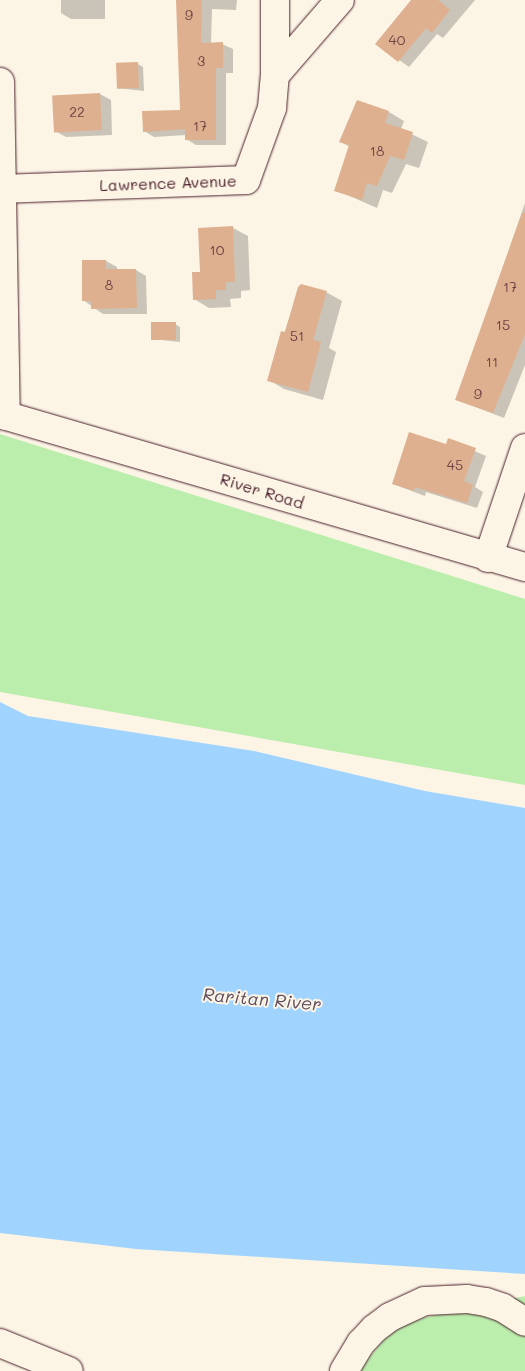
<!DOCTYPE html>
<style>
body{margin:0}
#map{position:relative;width:525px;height:1371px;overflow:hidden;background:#fcf5e5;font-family:Mali,sans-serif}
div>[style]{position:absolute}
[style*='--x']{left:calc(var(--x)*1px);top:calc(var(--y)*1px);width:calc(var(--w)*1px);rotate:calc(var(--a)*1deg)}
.green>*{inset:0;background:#bbedad}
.water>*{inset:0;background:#a0d4fe}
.shadow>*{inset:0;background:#0003}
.building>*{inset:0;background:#dfb08f;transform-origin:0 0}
.roads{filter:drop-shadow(0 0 1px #4a1f2b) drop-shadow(0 0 1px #4a1f2b)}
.street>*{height:28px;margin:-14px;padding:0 14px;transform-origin:14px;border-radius:14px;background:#fcf5e5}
.secondary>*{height:28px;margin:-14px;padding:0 14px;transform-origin:14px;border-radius:14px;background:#fcf5e5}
.highway>*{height:28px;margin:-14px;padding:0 14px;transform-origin:14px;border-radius:14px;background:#fcf5e5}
span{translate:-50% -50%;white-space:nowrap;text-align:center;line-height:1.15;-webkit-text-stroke:4px #fcf5e5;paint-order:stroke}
.number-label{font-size:14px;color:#6f4344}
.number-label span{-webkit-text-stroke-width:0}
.street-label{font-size:16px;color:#4a1f2b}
.water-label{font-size:18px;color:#604c60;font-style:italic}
</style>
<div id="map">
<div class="green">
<div style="clip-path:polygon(0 434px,525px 599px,525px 785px,0 692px)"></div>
<div style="clip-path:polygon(525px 1296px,525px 1371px,358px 1371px,391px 1331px,422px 1318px)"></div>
</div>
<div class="water">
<div style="clip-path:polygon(0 702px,28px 716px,254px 751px,425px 791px,525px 808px,525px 1274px,136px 1249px,0 1233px)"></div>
</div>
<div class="shadow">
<div style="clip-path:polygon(61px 0,105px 0,105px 19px,71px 19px,61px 13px)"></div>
<div style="clip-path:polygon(179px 0,237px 0,236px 10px,212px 9px,211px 44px,222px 44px,233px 49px,233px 73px,226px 73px,226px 145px,196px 145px,186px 139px,186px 135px,154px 137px,144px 131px,182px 112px)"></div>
<div style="clip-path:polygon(414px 0,475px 0,443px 38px,437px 34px,409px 67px,377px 44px)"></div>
<div style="clip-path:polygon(138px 64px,143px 67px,144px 91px,117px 88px)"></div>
<div style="clip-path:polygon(100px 94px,111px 100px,112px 135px,66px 137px,55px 131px)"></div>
<div style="clip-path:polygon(389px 112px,404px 121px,401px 129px,428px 142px,419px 168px,406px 164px,392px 193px,383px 190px,377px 208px,336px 190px,350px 147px,341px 142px)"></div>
<div style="clip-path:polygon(525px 203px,525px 365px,504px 418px,457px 400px)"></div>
<div style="clip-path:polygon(233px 228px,248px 236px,250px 290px,241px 291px,241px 298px,230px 299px,231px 307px,209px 308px,194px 299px,201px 273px)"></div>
<div style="clip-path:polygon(106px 261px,117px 267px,117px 270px,136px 270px,146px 276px,147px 314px,103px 314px,83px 300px)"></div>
<div style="clip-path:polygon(299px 288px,326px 292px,342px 301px,329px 348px,336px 352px,323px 400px,284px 389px,269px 380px)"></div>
<div style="clip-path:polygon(175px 324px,180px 327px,180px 342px,152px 339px)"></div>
<div style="clip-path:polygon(449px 440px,486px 456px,475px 487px,483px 492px,477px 508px,426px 492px,425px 496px,393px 484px,447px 445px)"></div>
</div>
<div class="building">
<div style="clip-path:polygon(176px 0,202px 0,201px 43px,223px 42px,223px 68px,216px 68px,216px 140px,185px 140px,185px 129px,143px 132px,142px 111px,180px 110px)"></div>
<div style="clip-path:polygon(411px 0,438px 0,450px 10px,432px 33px,426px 28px,398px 62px,375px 44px)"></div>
<div style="left:138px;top:62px;width:26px;height:22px;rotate:88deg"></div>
<div style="left:100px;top:93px;width:37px;height:48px;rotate:87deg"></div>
<div style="clip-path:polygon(357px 100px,389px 111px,385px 123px,413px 132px,404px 160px,390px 156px,377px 186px,367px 183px,362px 200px,334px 191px,349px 145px,339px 142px)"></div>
<div style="clip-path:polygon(522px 213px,525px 213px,525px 334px,493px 413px,455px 400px)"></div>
<div style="clip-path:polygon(233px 226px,235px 282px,226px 282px,226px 290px,216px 290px,216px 299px,193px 300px,192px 272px,200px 272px,198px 228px)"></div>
<div style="clip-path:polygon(82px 260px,106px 260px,106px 269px,136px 269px,137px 308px,91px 309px,91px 301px,82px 301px)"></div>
<div style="clip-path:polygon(301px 284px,327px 291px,313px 340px,321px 342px,308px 392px,267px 381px,281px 331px,285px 332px,298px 287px)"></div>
<div style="left:151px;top:322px;width:25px;height:18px"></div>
<div style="clip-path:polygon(409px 432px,446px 444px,448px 438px,476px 448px,464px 481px,473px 485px,467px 503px,415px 487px,414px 491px,392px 484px)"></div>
</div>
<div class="roads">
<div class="street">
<div style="--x:275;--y:75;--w:75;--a:-90"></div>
<div style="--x:0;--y:82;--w:334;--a:89"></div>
<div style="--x:2;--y:189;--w:244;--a:-2.1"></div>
<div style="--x:246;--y:180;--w:77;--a:-70.1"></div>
<div style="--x:272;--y:108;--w:33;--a:-85"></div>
<div style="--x:275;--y:75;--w:99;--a:-49.1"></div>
<div style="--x:488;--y:558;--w:116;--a:-71.4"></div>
</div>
<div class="secondary">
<div style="--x:0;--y:414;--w:547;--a:16.25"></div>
<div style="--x:344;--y:1371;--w:33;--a:-59"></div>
<div style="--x:361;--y:1343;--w:19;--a:-47"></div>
<div style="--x:374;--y:1329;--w:20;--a:-37"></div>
<div style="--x:390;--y:1317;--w:38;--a:-25"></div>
<div style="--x:425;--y:1301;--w:42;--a:-2.7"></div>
<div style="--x:467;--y:1299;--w:19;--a:9"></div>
<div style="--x:486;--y:1302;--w:18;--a:19"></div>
<div style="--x:503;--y:1308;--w:26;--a:32"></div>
</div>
<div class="highway">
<div style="--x:0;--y:1343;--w:74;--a:22.1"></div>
</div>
</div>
<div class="number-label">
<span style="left:189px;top:15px">9</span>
<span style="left:397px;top:40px">40</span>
<span style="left:201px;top:61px">3</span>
<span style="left:77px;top:112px">22</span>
<span style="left:200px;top:126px">17</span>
<span style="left:377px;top:151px">18</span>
<span style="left:217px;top:250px">10</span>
<span style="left:109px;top:285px">8</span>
<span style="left:510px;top:287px">17</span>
<span style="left:503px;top:325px">15</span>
<span style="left:297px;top:336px">51</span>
<span style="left:492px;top:362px">11</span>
<span style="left:478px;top:394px">9</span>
<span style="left:455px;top:465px">45</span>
</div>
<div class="street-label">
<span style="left:168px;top:183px;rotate:-2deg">Lawrence Avenue</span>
<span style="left:262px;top:491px;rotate:17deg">River Road</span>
</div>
<div class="water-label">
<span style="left:262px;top:999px;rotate:5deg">Raritan River</span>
</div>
</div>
